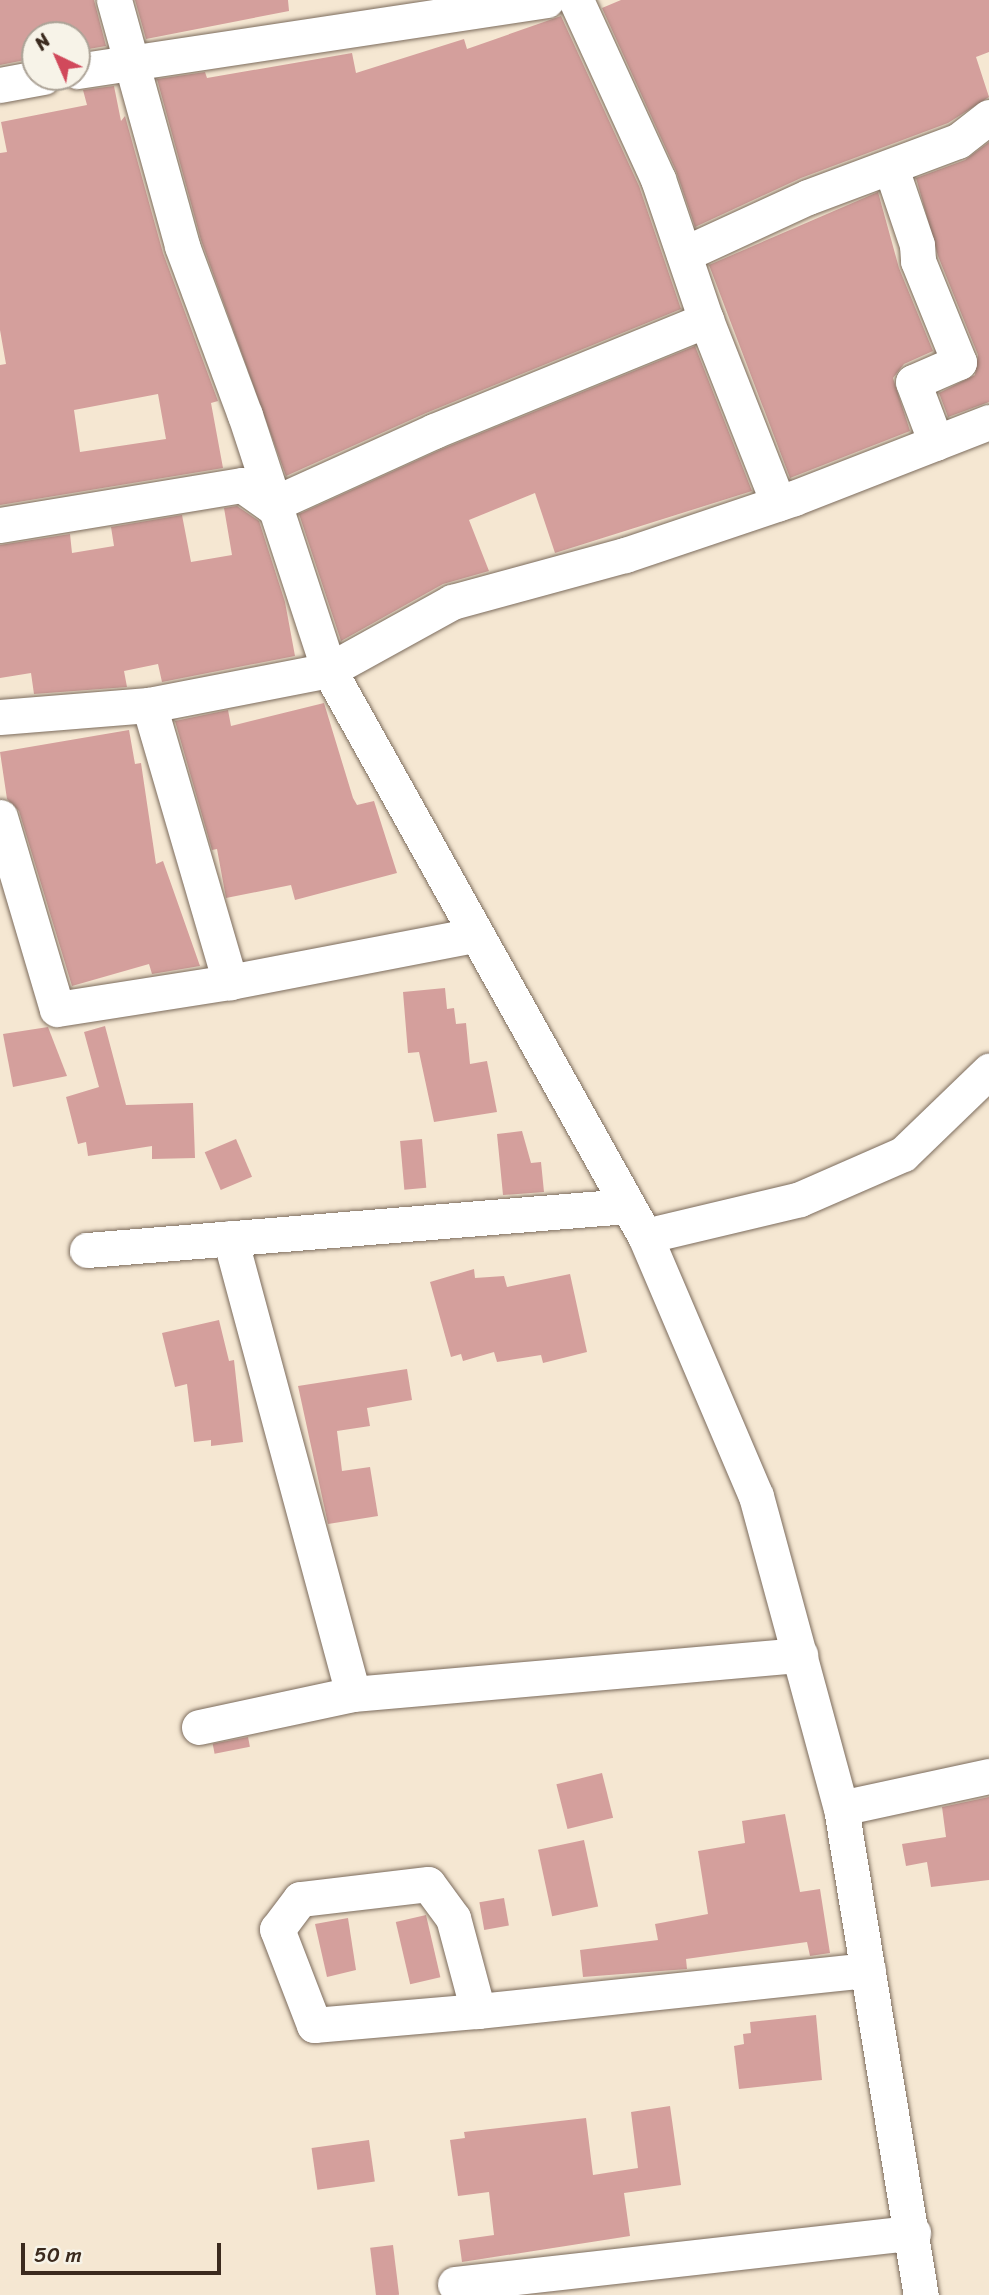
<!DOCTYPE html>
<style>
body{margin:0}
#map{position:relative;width:989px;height:2295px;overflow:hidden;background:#f5e7d2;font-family:Sriracha,sans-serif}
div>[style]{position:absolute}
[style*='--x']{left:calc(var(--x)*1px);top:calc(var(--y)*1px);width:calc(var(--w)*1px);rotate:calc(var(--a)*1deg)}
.building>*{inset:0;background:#d49f9c;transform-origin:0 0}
.roads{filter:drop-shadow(0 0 2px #7c6c5d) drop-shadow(0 0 2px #7c6c5d)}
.minor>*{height:35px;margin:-17.5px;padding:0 17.5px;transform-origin:17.5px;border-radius:17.5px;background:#fff}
span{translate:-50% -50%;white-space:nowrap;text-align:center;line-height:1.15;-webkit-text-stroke:5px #f7f3e8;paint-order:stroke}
.north{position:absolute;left:21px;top:21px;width:70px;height:70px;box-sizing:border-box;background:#f7f3e8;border:2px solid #aca397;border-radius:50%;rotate:316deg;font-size:19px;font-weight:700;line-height:28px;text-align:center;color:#3b2a1e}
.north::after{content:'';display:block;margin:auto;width:24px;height:32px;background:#d1495b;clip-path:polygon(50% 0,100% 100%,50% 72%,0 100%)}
.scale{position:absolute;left:21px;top:2243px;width:200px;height:32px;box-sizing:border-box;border:4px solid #3b2a1e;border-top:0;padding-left:9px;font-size:21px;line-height:24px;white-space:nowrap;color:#3b2a1e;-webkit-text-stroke:5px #f7f3e8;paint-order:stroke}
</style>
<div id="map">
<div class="building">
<div style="clip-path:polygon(0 0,94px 0,106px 46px,77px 51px,77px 35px,35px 35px,35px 58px,0 65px)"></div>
<div style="clip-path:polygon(135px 0,288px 0,289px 11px,146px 39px)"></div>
<div style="clip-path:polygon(621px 0,989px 0,989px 52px,976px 57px,989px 97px,948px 123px,801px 178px,695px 227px,676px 171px,602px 8px)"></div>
<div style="clip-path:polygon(561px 16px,639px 186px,681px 309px,426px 413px,286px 476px,201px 240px,157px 79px,205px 72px,207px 78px,352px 53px,356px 73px,464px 39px,467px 49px)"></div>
<div style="clip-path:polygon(evenodd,114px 86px,121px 121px,125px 116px,163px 253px,218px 401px,211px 403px,223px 468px,0 505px,0 365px,6px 364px,0 330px,0 153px,7px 152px,1px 122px,87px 105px,83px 90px,114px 86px,158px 394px,166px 439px,80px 452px,74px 410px,158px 394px)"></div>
<div style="clip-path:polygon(989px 142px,989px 402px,948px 417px,939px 393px,975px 375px,978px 355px,938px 256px,916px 178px,965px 160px)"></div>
<div style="clip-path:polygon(878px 192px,899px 268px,933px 351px,904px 364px,893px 378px,910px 431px,790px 478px,709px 265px)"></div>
<div style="clip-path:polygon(695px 346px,752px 491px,555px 553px,535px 493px,469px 520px,489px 571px,443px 584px,341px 641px,299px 514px,442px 449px)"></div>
<div style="clip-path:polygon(237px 506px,259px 521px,285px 602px,295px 656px,162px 682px,158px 664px,124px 671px,127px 687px,34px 694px,31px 673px,0 678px,0 545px,70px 534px,72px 553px,114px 546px,111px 527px,182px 515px,191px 562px,232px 555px,224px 508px)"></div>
<div style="clip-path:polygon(324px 703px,353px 798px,357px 805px,374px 801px,397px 873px,295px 900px,291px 885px,226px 898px,217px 849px,212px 850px,175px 721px,228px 710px,231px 726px)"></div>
<div style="clip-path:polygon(129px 730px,135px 764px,141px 763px,156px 864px,163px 861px,200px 966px,152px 974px,149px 964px,72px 986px,19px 811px,7px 799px,0 752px)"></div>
<div style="clip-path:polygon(445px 988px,447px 1009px,454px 1008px,456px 1024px,466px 1023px,470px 1064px,487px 1061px,497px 1112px,434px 1122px,419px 1052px,408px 1053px,403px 992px)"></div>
<div style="clip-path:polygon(105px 1026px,126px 1105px,193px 1103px,195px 1158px,152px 1159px,152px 1146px,88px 1156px,86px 1142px,78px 1144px,66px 1097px,99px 1087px,84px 1032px)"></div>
<div style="clip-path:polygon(48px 1027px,67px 1076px,13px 1087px,3px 1034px)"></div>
<div style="clip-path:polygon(522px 1131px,531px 1163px,541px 1162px,544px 1192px,503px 1195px,497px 1134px)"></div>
<div style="left:236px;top:1139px;width:41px;height:34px;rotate:67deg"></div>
<div style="left:422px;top:1139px;width:49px;height:22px;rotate:85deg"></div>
<div style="clip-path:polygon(474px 1269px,475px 1278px,504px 1276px,507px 1287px,570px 1274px,587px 1352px,543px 1363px,541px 1355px,497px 1362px,494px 1352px,463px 1361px,461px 1354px,451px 1357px,430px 1282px)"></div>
<div style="clip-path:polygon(219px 1320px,229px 1361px,234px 1360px,243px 1442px,211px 1446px,211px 1440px,194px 1442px,187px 1384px,175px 1387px,162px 1333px)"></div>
<div style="clip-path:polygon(407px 1369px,412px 1400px,367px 1408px,370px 1426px,337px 1431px,342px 1471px,370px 1467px,378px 1516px,328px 1524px,298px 1386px)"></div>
<div style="left:248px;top:1737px;width:10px;height:36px;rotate:79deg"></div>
<div style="left:602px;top:1773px;width:46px;height:47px;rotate:76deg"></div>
<div style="clip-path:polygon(989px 1797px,989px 1880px,931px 1887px,927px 1862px,906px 1866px,902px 1844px,946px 1837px,942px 1807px)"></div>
<div style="clip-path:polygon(785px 1814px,800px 1892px,820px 1889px,830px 1953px,810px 1956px,807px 1942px,686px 1959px,687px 1969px,583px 1977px,580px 1950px,658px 1940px,655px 1924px,708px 1914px,698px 1851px,745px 1843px,742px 1821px)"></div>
<div style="left:584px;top:1840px;width:68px;height:47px;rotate:78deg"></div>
<div style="left:504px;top:1898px;width:28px;height:25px;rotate:80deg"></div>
<div style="left:426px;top:1915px;width:64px;height:31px;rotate:77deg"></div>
<div style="clip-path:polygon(348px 1918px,356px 1970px,327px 1977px,315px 1924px)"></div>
<div style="clip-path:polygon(816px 2015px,822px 2080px,739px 2089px,734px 2046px,744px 2044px,743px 2034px,751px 2033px,750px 2022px)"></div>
<div style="clip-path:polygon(670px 2106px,681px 2185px,624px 2193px,630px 2236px,462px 2262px,459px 2240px,494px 2235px,489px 2192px,458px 2196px,450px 2140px,465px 2138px,464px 2132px,586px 2118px,593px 2175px,638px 2168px,631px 2112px)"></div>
<div style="left:369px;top:2140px;width:42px;height:58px;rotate:82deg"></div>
<div style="left:393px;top:2245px;width:50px;height:23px;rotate:83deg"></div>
</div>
<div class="roads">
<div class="minor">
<div style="--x:114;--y:0;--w:255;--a:74.5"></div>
<div style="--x:182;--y:246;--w:180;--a:69.6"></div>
<div style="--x:245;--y:415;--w:268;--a:71.8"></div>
<div style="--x:329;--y:670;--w:648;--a:60.83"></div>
<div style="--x:645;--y:1236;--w:283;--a:66.9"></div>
<div style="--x:756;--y:1496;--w:323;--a:74.8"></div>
<div style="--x:841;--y:1808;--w:494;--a:80.7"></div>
<div style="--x:576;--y:0;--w:197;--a:65.4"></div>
<div style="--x:658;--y:179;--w:149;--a:71.2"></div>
<div style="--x:706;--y:320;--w:197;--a:68.5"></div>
<div style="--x:77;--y:71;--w:475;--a:-8.6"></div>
<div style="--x:0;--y:85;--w:44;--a:-10.5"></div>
<div style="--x:891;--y:168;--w:81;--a:71.3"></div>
<div style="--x:917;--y:245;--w:16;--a:86"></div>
<div style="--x:918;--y:261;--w:109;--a:67.9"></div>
<div style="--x:959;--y:362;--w:50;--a:156.5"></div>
<div style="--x:913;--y:382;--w:65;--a:69.3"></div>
<div style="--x:684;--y:254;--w:136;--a:-24.7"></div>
<div style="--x:808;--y:197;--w:160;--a:-20.5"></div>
<div style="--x:958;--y:141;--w:39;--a:-38"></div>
<div style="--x:0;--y:525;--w:245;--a:-9.4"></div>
<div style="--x:242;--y:485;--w:35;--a:35"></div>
<div style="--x:271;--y:505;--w:179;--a:-24.4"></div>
<div style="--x:434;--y:431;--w:294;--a:-22.2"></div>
<div style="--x:149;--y:705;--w:289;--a:73.7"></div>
<div style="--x:0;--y:717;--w:149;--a:-4.6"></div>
<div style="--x:149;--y:705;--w:183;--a:-11"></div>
<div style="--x:329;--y:670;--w:141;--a:-28.9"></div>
<div style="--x:452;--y:602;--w:179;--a:-15.2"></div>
<div style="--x:625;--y:555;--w:178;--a:-18.6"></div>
<div style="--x:794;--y:498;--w:209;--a:-21.3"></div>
<div style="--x:0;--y:817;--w:200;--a:73.5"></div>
<div style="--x:57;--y:1009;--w:175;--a:-8.9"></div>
<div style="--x:230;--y:982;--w:249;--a:-10.9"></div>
<div style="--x:645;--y:1236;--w:159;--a:-13.4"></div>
<div style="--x:800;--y:1199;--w:112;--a:-23.6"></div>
<div style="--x:903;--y:1154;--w:120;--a:-44"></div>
<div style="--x:230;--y:1238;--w:472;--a:74.9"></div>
<div style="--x:87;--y:1250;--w:542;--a:-4.66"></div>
<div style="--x:199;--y:1727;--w:157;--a:-12.1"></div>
<div style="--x:353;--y:1694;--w:449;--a:-5"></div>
<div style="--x:841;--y:1808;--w:151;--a:-12.2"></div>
<div style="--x:478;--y:2011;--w:96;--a:-105"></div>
<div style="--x:453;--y:1918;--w:42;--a:-126.3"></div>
<div style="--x:428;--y:1884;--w:129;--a:173.3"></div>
<div style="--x:300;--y:1899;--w:38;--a:127"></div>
<div style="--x:277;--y:1929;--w:103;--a:68.9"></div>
<div style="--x:314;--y:2025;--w:165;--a:-4.9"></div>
<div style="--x:478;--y:2011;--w:392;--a:-6"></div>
<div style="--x:455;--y:2284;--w:461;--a:-6.4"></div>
</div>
</div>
<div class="north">N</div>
<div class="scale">50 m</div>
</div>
